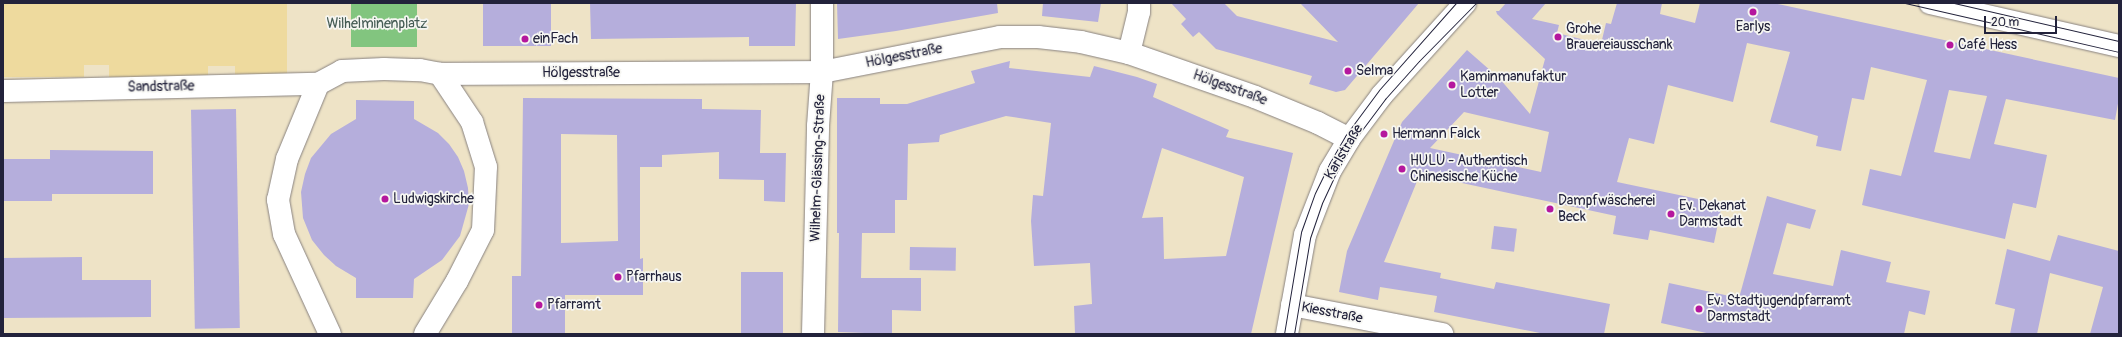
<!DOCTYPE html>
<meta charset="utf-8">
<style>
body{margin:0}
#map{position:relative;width:2122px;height:337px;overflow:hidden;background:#eee3c6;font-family:Pangolin,sans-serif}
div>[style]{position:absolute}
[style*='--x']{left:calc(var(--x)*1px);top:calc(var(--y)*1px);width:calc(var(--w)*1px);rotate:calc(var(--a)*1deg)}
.green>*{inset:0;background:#82c57f;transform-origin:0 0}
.sand>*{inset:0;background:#eeda9e}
.building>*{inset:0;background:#b5aedc;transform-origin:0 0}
.roads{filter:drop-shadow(0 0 1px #888280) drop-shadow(0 0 1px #888280)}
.street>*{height:22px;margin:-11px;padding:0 11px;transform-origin:11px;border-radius:11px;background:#fff}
.secondary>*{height:22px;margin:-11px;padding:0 11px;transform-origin:11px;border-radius:11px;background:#fff}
.primary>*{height:22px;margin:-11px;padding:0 11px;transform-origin:11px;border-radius:11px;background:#fff}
.tram>*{height:1px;margin:-0.5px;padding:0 0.5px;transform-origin:0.5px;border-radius:0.5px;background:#22223b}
.dots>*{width:11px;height:11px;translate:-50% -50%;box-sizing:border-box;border:2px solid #f6f6f2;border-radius:50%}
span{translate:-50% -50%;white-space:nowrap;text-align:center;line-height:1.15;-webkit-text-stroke:3.5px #f6f6f2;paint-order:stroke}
.park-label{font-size:14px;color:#445b53}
.poi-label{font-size:14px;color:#22223b}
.left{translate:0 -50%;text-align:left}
.street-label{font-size:14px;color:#22223b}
.frame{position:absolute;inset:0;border:4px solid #22223b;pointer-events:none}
.scale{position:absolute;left:1984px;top:16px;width:73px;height:18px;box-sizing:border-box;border:2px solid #22223b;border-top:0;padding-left:5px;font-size:12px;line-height:14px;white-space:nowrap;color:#22223b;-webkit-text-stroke:3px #f6f6f2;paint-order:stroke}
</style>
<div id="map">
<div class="green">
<div style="left:351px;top:3px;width:66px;height:44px"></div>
</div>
<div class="sand">
<div style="clip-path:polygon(3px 3px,287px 3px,287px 76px,235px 77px,235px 66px,208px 66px,208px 77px,109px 77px,109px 65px,84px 65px,84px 77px,3px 77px)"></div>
</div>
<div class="building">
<div style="left:483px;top:3px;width:68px;height:43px"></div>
<div style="clip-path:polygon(590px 3px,796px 3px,795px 46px,749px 46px,749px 37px,591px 39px)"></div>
<div style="clip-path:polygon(837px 3px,997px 3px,998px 13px,896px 31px,838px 39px)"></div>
<div style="clip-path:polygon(1043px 3px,1101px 3px,1098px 22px,1042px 16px)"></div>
<div style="clip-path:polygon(1171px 3px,1224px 3px,1237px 16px,1338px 42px,1300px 3px,1419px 3px,1345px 90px,1336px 92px,1309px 84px,1312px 76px,1216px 49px,1199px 32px,1193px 37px,1181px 24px,1186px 19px)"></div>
<div style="clip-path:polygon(evenodd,1506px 3px,1546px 3px,1532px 19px,1559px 25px,1557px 33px,1601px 44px,1606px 23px,1611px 24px,1617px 3px,1662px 3px,1660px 14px,1695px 23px,1700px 3px,1773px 3px,2119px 78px,2119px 98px,2115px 120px,2006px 99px,1994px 144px,2047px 155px,2036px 208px,2013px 203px,2005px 239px,1862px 205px,1870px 169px,1901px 176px,1927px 80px,1871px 67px,1864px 100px,1852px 98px,1841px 151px,1816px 146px,1818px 136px,1770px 122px,1790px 52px,1747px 43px,1733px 102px,1668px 85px,1654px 144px,1629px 138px,1617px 182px,1722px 204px,1714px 243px,1650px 230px,1648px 240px,1613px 234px,1616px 216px,1420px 174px,1384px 262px,1441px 273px,1440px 278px,1494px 289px,1496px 282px,1610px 304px,1604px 334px,1545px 334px,1434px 312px,1437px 296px,1380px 287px,1378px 300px,1339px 292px,1347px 251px,1402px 122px,1467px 50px,1499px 78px,1530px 114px,1545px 59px,1497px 14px,1496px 11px,1499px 11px,1506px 3px,1949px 90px,1987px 96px,1970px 159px,1934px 152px,1949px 90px,1506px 3px,1464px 112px,1549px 132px,1541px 172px,1430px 148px,1464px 112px)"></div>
<div style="clip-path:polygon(evenodd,1010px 61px,1009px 68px,1090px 77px,1094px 66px,1137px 77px,1157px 84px,1153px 97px,1229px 130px,1226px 137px,1293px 153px,1251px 334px,1075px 334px,1074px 306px,1092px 304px,1090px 263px,1034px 266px,1031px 221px,1033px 195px,1043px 196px,1051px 123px,1006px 116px,940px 135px,939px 142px,908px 144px,907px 200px,895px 200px,895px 233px,862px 233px,861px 278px,921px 278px,921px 311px,892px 310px,892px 334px,838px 332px,839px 233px,837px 233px,837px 98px,880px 98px,880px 104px,907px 104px,975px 83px,971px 71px,1010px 61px,1162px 148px,1244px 177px,1226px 256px,1164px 259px,1163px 217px,1142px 218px,1162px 148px)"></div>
<div style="clip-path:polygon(evenodd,523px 98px,702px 99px,702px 109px,761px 110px,760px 153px,786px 153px,785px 202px,764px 201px,764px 180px,719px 179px,719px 152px,662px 155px,662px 167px,640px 167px,640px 259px,643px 258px,643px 295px,565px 295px,565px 334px,512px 334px,512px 276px,521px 276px,523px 98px,561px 134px,617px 135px,618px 241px,561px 243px,561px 134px)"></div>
<div style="clip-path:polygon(356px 100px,414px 101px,414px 119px,438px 133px,449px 144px,458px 157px,464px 171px,468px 188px,469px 204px,460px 236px,442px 260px,414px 279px,413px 298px,356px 298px,356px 278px,336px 266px,324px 255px,312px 240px,303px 218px,301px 192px,305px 174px,311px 158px,331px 134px,356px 119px)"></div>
<div style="left:236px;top:109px;width:219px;height:45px;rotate:89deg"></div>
<div style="clip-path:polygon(50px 150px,153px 151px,153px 194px,52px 194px,52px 201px,3px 201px,3px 159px,50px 159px)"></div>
<div style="clip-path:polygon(1767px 196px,1816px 210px,1810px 229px,1787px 223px,1773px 274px,1833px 286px,1841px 250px,1891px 262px,1886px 282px,1930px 291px,1925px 315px,1909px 311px,1904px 334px,1711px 334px,1661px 323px,1669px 283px,1739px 298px)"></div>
<div style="left:1494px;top:226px;width:23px;height:23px;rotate:7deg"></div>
<div style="clip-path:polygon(2058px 235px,2119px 251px,2119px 334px,2090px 334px,2103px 287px,2050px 273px,2037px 334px,2010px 334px,2015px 309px,1995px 304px,2007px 249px,2050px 261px)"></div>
<div style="left:910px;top:247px;width:46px;height:23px;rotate:1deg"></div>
<div style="clip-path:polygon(82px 257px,82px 280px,151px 280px,151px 317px,3px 318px,3px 258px)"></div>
<div style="left:741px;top:272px;width:42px;height:62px"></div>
</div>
<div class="roads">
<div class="street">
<div style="--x:1129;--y:53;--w:42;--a:-76.3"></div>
<div style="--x:1139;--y:12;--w:9;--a:-90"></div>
<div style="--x:3;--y:91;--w:315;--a:-1.3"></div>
<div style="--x:1292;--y:305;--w:153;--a:10.9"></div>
<div style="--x:330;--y:334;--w:110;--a:-114.7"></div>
<div style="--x:284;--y:234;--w:35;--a:-100"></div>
<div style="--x:278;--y:200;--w:42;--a:-77.6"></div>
<div style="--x:287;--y:159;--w:81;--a:-67.5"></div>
<div style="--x:318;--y:84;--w:27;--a:-28"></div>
<div style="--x:342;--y:71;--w:42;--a:-2.7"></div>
<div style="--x:384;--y:69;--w:36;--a:2"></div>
<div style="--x:420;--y:70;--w:20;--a:11"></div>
<div style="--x:440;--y:74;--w:382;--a:-0.3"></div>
<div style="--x:822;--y:72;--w:181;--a:-11.1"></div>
<div style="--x:1000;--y:37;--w:38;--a:0"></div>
<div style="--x:1038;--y:37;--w:43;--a:6.6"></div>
<div style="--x:1081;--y:42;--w:49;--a:12.9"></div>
<div style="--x:1129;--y:53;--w:133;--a:19.2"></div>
<div style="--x:1255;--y:97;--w:68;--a:22.4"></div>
<div style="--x:1318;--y:123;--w:35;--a:27"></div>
<div style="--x:425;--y:334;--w:62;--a:-58.9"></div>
<div style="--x:457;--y:281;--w:57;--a:-63"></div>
<div style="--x:483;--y:230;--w:63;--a:-87.3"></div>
<div style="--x:486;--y:167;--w:47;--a:-107.3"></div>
<div style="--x:472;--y:122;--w:58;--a:-123.7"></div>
<div style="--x:813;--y:334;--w:208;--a:-88.6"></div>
<div style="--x:818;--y:126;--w:54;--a:-85.8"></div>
<div style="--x:822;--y:72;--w:69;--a:-90"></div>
</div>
<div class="secondary">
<div style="--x:1287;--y:334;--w:101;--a:-79.7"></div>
<div style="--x:1305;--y:235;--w:69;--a:-68.7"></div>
<div style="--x:1330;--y:171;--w:37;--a:-59"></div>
<div style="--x:1349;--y:139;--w:55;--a:-53.1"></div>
<div style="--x:1382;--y:95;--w:124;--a:-47.9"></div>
</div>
<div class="primary">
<div style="--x:1930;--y:3;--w:194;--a:12.8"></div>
</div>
</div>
<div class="tram">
<div style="--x:1905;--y:3;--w:220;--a:12.9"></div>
<div style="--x:1954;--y:3;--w:169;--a:13"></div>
<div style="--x:1284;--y:334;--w:103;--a:-80.5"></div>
<div style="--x:1301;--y:232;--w:41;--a:-70.3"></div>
<div style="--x:1315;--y:193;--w:32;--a:-64"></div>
<div style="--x:1329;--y:164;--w:32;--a:-60"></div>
<div style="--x:1345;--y:136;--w:57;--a:-53.5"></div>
<div style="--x:1379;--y:90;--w:116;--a:-48.5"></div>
<div style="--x:1294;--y:334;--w:97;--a:-80.5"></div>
<div style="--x:1310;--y:238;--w:37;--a:-71"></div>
<div style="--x:1322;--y:203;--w:26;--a:-65"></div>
<div style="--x:1333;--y:179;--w:42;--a:-61.6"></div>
<div style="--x:1353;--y:142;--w:54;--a:-53.3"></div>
<div style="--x:1385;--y:99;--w:51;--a:-48.2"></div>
<div style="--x:1419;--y:61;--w:81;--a:-45.5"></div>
</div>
<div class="dots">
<div style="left:1753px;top:12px;background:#b5179e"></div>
<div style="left:1558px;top:37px;background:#b5179e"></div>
<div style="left:525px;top:39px;background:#b5179e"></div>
<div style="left:1950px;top:45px;background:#b5179e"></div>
<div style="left:1348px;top:71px;background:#b5179e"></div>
<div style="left:1452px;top:85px;background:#b5179e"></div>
<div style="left:1384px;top:134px;background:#b5179e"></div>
<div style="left:1402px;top:169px;background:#b5179e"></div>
<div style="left:385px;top:199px;background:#b5179e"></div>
<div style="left:1550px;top:209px;background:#b5179e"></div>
<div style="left:1671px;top:214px;background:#b5179e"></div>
<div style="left:618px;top:277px;background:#b5179e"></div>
<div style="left:539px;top:305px;background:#b5179e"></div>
<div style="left:1699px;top:309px;background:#b5179e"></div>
</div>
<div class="park-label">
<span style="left:377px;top:24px">Wilhelminenplatz</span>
</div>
<div class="poi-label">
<span style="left:1753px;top:27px">Earlys</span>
<span class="left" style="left:1566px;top:37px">Grohe<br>Brauereiausschank</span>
<span class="left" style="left:533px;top:39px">einFach</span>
<span class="left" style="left:1958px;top:45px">Café Hess</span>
<span class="left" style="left:1356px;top:71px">Selma</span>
<span class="left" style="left:1460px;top:85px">Kaminmanufaktur<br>Lotter</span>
<span class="left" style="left:1392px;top:134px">Hermann Falck</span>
<span class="left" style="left:1410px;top:169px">HULU - Authentisch<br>Chinesische Küche</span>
<span class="left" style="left:393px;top:199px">Ludwigskirche</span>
<span class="left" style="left:1558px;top:209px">Dampfwäscherei<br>Beck</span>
<span class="left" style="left:1679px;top:214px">Ev. Dekanat<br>Darmstadt</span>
<span class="left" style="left:626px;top:277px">Pfarrhaus</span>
<span class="left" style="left:1707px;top:309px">Ev. Stadtjugendpfarramt<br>Darmstadt</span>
<span class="left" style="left:547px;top:305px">Pfarramt</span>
</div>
<div class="street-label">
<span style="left:904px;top:56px;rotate:-11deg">Hölgesstraße</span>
<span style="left:581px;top:73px">Hölgesstraße</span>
<span style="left:161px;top:87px;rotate:-1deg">Sandstraße</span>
<span style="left:1230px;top:88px;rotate:20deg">Hölgesstraße</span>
<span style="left:1344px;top:152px;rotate:-59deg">Karlstraße</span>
<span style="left:818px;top:168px;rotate:-88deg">Wilhelm-Glässing-Straße</span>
<span style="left:1332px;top:313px;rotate:11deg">Kiesstraße</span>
</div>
<div class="frame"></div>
<div class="scale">20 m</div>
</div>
